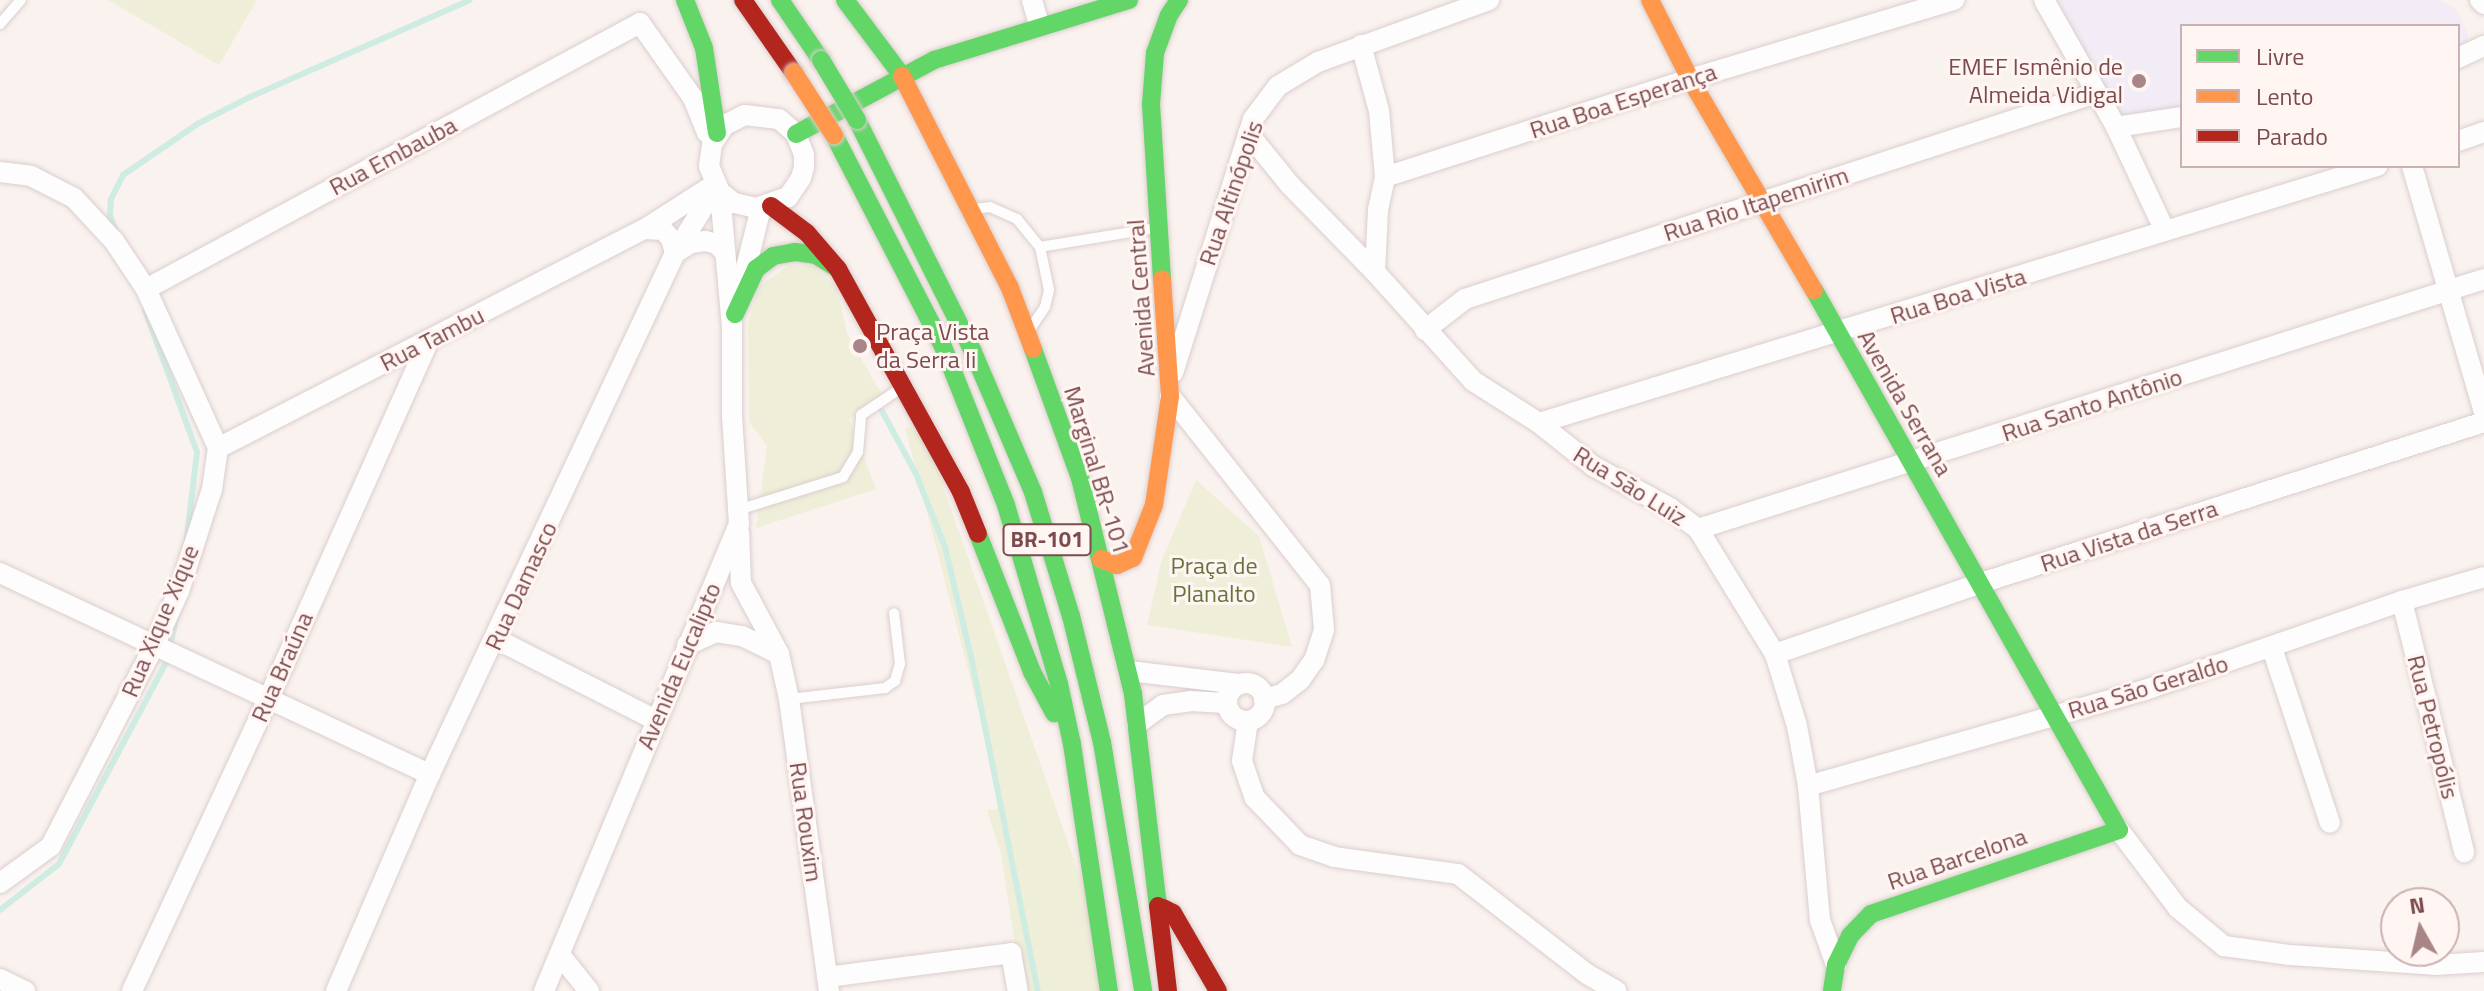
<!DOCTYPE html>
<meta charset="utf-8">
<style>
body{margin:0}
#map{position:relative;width:2484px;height:991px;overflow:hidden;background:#faf2ef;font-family:"Titillium Web",sans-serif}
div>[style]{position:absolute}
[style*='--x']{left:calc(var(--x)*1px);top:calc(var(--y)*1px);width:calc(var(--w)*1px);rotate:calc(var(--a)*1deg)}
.education>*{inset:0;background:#f2ecf6}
.green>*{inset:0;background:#efefd9}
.stream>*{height:6px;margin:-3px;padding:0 3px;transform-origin:3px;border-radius:3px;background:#cfece3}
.roads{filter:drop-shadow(0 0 2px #dacecd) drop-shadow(0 0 2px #dacecd)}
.lane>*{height:10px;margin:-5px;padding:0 5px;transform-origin:5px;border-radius:5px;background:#fefdfd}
.street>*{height:20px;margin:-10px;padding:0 10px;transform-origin:10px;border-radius:10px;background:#fefdfd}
.street>.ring{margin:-10px;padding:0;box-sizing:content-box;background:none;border:20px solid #fefdfd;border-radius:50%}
.fast>*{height:18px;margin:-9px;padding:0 9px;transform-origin:9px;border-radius:9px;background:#63d668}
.slow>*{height:18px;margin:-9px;padding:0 9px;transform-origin:9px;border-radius:9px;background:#ff974d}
.jam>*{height:18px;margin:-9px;padding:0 9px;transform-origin:9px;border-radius:9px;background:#b3261e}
.bridges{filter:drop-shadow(0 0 2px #decfcf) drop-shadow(0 0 2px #decfcf)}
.fast-bridge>*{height:18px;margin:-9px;padding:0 9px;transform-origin:9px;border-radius:9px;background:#63d668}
.slow-bridge>*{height:18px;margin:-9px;padding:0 9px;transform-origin:9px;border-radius:9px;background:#ff974d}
.dots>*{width:22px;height:22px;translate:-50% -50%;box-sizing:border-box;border:4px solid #fff5f3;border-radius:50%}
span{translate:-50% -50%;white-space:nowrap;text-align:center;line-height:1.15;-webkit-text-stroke:6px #fff5f3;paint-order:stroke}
.shield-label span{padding:2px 6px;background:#fff5f3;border:2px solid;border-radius:6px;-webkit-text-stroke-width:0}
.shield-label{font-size:22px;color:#7c4b4d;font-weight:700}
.poi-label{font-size:24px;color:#7c4b4d}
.right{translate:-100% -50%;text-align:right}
.left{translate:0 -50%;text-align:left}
.street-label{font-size:24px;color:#7c4b4d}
.park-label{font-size:24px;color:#64763c}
.legend{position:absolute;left:2180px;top:24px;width:280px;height:144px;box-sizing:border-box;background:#fff5f3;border:2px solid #cbb1b1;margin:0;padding:10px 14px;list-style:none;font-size:24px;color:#7c4b4d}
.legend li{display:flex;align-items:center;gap:16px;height:40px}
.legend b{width:40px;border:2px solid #cbb1b1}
.north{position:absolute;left:2380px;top:887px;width:80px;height:80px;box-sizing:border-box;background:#fff5f3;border:2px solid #cbb1b1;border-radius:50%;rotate:352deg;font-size:22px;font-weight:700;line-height:32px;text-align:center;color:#7c4b4d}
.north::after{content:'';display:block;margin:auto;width:28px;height:36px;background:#a88586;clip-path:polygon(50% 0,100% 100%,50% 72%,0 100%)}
</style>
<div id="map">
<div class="education">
<div style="clip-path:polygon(2059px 0,2439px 0,2456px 9px,2468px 35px,2467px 45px,2458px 49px,2458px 26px,2182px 26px,2182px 113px,2116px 122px)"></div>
</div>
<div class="green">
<div style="clip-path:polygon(108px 0,257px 0,219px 65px)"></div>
<div style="clip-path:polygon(789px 265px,812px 266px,837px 287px,847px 333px,883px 397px,849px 419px,876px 489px,756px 528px,767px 446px,749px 422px,748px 325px,758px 287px)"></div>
<div style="clip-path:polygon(922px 426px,1107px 954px,1112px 991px,1022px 991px,1001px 854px,987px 810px,1004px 808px,905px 428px)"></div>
<div style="clip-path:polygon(1196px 480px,1259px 536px,1292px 647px,1147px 625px,1161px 562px)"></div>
</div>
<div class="stream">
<div style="--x:116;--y:231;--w:16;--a:-112"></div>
<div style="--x:110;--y:216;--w:17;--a:-87"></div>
<div style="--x:111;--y:199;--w:27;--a:-63"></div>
<div style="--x:123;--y:175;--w:92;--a:-34.4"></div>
<div style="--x:199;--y:123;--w:57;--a:-27"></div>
<div style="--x:250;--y:97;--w:240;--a:-23.8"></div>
<div style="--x:145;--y:310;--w:151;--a:69.9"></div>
<div style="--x:197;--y:452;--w:86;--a:96.7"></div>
<div style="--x:882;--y:411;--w:72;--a:61.6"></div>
<div style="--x:916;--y:474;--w:79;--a:68.3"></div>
<div style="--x:945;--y:547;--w:113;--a:76.7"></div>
<div style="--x:971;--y:657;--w:341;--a:78.7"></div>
<div style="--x:170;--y:647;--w:33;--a:-78"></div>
<div style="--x:0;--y:910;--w:75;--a:-37.9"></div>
<div style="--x:59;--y:864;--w:228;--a:-62"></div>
</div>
<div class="roads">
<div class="lane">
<div style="--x:0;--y:24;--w:32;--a:-49"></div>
<div style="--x:972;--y:209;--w:18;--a:-6"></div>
<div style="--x:990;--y:207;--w:30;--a:24"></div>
<div style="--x:1017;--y:219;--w:36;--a:51"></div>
<div style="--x:1040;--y:247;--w:44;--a:78.2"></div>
<div style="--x:1049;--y:290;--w:17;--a:103"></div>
<div style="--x:1045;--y:307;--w:27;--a:124"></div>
<div style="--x:1040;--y:247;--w:118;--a:-9.3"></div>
<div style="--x:738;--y:510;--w:110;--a:-17.4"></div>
<div style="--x:843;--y:477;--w:29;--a:-59"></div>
<div style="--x:858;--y:452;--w:37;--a:-85"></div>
<div style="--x:861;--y:415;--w:48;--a:-34"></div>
<div style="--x:789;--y:699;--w:97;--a:-6.5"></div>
<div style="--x:885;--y:688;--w:12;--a:-35"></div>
<div style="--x:895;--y:681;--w:18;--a:-74"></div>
<div style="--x:900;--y:664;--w:51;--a:-96.7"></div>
</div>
<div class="street">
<div style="--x:1032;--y:0;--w:26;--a:74"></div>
<div style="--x:2044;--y:0;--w:146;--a:60.4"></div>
<div style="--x:2116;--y:127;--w:115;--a:64.8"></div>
<div style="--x:2480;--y:0;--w:6;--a:45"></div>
<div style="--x:1361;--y:45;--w:68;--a:74.7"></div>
<div style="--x:1379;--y:111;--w:66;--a:84.8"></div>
<div style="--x:2458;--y:58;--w:29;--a:-25"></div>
<div style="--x:2116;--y:127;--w:67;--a:-8.6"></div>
<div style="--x:1248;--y:133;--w:67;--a:51.1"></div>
<div style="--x:1290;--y:185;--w:122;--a:45.7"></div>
<div style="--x:1375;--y:272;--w:147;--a:48"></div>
<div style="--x:1473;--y:381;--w:78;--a:32.5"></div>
<div style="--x:1539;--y:423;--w:69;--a:38.5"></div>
<div style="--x:1593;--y:466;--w:88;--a:28.6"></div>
<div style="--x:1670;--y:508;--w:35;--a:37"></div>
<div style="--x:1698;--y:529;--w:147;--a:58.4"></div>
<div style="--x:1775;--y:654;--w:75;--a:73"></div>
<div style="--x:1797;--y:726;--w:61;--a:79.6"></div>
<div style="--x:1808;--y:786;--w:135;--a:84.9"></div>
<div style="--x:1820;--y:920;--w:48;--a:70.4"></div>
<div style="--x:2458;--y:141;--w:28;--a:-19"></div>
<div style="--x:2412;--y:166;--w:256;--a:73.7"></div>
<div style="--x:0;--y:172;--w:31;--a:7"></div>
<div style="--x:31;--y:176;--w:48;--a:27.1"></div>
<div style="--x:74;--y:198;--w:59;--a:47.1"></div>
<div style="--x:114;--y:241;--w:58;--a:56.3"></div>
<div style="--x:146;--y:289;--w:175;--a:65.6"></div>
<div style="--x:218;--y:448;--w:41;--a:98.3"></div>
<div style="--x:212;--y:489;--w:107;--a:107.9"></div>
<div style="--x:179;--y:591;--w:63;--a:114.5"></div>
<div style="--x:153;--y:648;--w:223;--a:117.3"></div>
<div style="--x:51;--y:846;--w:63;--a:144"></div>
<div style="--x:645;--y:229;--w:18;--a:3"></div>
<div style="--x:663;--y:230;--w:12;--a:48"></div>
<div style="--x:671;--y:239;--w:15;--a:74"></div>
<div style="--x:675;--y:253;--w:19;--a:-32"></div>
<div style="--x:691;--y:243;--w:14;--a:-8"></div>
<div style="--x:705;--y:241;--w:12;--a:14"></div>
<div style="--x:717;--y:244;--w:12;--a:48"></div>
<div style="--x:1375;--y:272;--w:62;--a:-87.2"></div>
<div style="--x:1378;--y:210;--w:34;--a:-78"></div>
<div style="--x:1385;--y:177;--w:320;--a:-17.8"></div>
<div style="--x:1690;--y:79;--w:276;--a:-16.7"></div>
<div style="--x:743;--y:280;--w:74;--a:-76"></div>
<div style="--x:146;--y:289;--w:561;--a:-28.3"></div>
<div style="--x:640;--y:23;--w:92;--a:54.8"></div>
<div style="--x:693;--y:98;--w:38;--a:68"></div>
<div style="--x:1425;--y:330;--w:51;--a:-37.8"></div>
<div style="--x:1465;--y:299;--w:664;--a:-18.08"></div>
<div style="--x:1173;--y:373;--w:266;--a:-72.5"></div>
<div style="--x:1253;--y:119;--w:41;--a:-52.9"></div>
<div style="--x:1278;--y:86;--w:47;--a:-31"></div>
<div style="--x:1318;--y:62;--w:182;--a:-19.9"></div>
<div style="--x:1170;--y:396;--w:241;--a:51.6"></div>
<div style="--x:1320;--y:585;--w:45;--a:84.9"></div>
<div style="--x:1324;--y:630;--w:32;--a:108"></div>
<div style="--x:1314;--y:660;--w:24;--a:125"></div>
<div style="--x:1300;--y:680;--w:23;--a:142"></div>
<div style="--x:1282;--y:694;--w:19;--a:164"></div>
<div style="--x:1539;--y:423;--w:877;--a:-17.05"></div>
<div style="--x:218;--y:448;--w:480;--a:-27.2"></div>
<div style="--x:645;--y:229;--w:83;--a:-32.7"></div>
<div style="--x:1698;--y:529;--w:825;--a:-17.64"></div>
<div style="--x:739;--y:532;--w:51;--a:87.8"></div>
<div style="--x:741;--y:583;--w:81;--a:61.8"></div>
<div style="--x:779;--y:654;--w:46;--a:77.5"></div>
<div style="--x:789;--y:699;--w:295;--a:82.2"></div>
<div style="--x:0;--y:573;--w:475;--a:25.1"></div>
<div style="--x:2402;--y:601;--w:259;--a:76.1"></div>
<div style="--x:496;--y:639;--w:179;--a:26.9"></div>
<div style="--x:687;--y:645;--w:32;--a:-24"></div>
<div style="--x:716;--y:632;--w:26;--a:9"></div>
<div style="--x:742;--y:636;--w:41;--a:25.9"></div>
<div style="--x:2272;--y:648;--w:184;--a:71.7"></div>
<div style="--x:1775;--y:654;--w:215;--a:-19"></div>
<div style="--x:1978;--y:584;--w:531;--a:-17.75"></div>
<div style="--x:1129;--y:671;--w:112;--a:6.7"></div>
<div class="ring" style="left:1227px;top:683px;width:18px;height:18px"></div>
<div style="--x:1248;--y:721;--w:40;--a:98.5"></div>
<div style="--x:1242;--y:761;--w:39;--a:71"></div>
<div style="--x:1255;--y:798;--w:65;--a:46.2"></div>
<div style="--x:1300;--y:845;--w:36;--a:19"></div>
<div style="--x:1334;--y:857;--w:125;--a:7.8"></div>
<div style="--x:1458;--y:874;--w:163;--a:37.8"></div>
<div style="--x:1587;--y:974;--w:34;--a:30"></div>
<div style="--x:1137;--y:724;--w:32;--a:-36"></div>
<div style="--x:1163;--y:705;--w:27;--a:-8"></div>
<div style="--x:1190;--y:701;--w:37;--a:3"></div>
<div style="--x:1808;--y:786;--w:350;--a:-15.9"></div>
<div style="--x:2145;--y:690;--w:272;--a:-19.1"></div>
<div style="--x:2402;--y:601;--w:85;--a:-16.3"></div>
<div style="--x:2119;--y:830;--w:98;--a:52.9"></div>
<div style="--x:2178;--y:908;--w:60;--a:39.6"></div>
<div style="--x:2224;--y:946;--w:67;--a:7.8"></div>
<div style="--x:2290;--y:955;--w:145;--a:3.9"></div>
<div style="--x:2435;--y:965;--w:49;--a:-3.5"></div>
<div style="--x:561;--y:956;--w:45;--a:51.3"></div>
<div style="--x:827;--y:977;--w:186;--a:-7.4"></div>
<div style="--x:1011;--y:953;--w:39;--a:80"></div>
<div style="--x:0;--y:979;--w:28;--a:26"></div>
<div style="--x:132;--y:991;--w:321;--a:-65"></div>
<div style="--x:268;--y:700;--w:392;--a:-65.9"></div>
<div style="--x:336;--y:991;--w:236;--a:-66.6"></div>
<div style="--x:430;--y:774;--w:576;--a:-64.81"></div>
<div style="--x:675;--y:253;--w:78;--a:-58.2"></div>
<div style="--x:544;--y:991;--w:506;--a:-67.34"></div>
<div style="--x:739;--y:524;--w:108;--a:-93.7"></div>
<div style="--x:732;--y:416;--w:89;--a:-90"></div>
<div style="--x:732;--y:327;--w:136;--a:-95.1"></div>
<div style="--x:720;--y:192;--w:28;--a:-113"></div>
<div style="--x:709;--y:166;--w:22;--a:-82"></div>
<div style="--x:712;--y:144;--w:23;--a:-56"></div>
<div style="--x:725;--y:125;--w:22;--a:-27"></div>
<div style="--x:745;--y:115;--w:34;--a:7"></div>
<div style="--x:779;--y:119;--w:23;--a:41"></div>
<div style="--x:796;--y:134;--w:22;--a:69"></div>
<div style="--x:804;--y:155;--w:12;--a:90"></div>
<div style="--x:804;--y:167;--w:11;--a:105"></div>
<div style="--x:801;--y:178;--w:23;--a:124"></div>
<div style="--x:788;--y:197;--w:34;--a:161"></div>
<div style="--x:756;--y:208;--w:23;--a:-167"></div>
<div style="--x:734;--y:203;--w:18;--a:-142"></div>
</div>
<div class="fast">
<div style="--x:685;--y:0;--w:52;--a:68.4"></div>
<div style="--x:704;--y:48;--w:86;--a:81.3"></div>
<div style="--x:780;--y:0;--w:73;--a:55.7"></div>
<div style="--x:845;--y:0;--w:95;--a:53.1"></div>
<div style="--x:857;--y:120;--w:259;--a:63.4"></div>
<div style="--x:973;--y:352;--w:152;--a:66.8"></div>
<div style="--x:1033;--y:492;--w:130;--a:73"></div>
<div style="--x:1071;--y:616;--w:130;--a:76.2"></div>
<div style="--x:1102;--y:742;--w:252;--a:80.6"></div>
<div style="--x:796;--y:134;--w:157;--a:-28.2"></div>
<div style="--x:934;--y:60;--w:204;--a:-17.1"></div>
<div style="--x:834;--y:135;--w:235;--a:62.7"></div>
<div style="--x:942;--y:344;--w:173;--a:68.3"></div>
<div style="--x:1006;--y:505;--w:187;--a:73.5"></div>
<div style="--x:1059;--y:684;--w:61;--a:77.8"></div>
<div style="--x:1072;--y:744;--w:250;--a:81.5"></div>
<div style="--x:1162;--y:279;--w:175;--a:-93.6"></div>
<div style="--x:1151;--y:104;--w:51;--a:-85.5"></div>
<div style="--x:1155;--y:53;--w:40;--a:-69.8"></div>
<div style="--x:1169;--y:15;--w:18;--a:-56"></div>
<div style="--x:1814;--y:290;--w:620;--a:60.54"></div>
<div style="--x:2119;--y:830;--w:262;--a:161.3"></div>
<div style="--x:1871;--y:914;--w:30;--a:134"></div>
<div style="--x:1850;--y:936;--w:32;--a:116"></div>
<div style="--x:1836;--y:965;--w:26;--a:99"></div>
<div style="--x:735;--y:314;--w:50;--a:-65"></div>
<div style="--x:756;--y:269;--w:21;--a:-37"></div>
<div style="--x:773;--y:256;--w:22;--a:-10"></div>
<div style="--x:795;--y:252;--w:21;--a:8"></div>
<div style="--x:816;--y:255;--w:22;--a:32"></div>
<div style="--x:1033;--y:349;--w:137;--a:70"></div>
<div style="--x:1080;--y:478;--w:222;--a:76.2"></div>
<div style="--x:1133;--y:694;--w:213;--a:83.3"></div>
<div style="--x:1158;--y:906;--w:5;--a:22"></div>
<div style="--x:978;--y:534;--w:148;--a:68.6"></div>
<div style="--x:1032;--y:672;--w:47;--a:61.8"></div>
</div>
<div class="slow">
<div style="--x:1650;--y:0;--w:89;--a:63.1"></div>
<div style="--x:1690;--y:79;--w:245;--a:59.6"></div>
<div style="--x:902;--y:76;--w:238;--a:63"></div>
<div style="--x:1010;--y:288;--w:65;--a:69.3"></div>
<div style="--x:1101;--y:559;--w:17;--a:21"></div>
<div style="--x:1117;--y:565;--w:17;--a:-24"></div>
<div style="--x:1133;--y:558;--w:57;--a:-68.4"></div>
<div style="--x:1154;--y:505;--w:110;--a:-81.6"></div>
<div style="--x:1170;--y:396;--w:117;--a:-93.9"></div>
</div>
<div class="jam">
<div style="--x:743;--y:0;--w:89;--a:55.1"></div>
<div style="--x:771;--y:206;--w:45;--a:36.9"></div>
<div style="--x:807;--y:233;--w:48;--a:49.3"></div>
<div style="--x:838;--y:269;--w:255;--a:61.1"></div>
<div style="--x:961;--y:492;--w:45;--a:68"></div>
<div style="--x:1158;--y:906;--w:86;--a:83.3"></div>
<div style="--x:1163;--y:908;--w:11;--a:27"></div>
<div style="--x:1173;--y:913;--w:90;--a:60"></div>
</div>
</div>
<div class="bridges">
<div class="fast-bridge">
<div style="--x:821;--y:60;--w:70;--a:59"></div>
</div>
<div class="slow-bridge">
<div style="--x:794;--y:73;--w:74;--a:57.2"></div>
</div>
</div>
<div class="dots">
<div style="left:2139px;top:81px;background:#a88586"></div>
<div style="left:860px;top:346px;background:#a88586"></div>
</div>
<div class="shield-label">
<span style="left:1047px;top:540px">BR-101</span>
</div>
<div class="poi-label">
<span class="right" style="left:2123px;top:81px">EMEF Ismênio de<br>Almeida Vidigal</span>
<span class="left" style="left:876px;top:346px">Praça Vista<br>da Serra Ii</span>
</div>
<div class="street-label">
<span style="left:1623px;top:101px;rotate:-18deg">Rua Boa Esperança</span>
<span style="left:393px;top:156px;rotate:-28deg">Rua Embauba</span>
<span style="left:1231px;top:193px;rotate:-71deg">Rua Altinópolis</span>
<span style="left:1756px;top:204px;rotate:-18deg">Rua Rio Itapemirim</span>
<span style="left:1958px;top:296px;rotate:-17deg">Rua Boa Vista</span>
<span style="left:1141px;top:298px;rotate:-94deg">Avenida Central</span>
<span style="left:432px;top:339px;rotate:-27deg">Rua Tambu</span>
<span style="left:1905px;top:403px;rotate:60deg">Avenida Serrana</span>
<span style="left:2092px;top:405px;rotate:-18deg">Rua Santo Antônio</span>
<span style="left:1097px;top:470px;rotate:73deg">Marginal BR-101</span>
<span style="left:1630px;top:486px;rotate:32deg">Rua São Luiz</span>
<span style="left:2129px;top:536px;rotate:-18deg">Rua Vista da Serra</span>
<span style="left:521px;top:586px;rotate:-65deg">Rua Damasco</span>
<span style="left:160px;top:621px;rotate:-67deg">Rua Xique Xique</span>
<span style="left:679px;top:666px;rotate:-67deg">Avenida Eucalipto</span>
<span style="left:282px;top:667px;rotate:-66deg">Rua Braúna</span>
<span style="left:2148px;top:687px;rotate:-17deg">Rua São Geraldo</span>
<span style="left:2433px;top:727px;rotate:76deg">Rua Petropólis</span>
<span style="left:806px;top:822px;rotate:82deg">Rua Rouxim</span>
<span style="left:1957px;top:859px;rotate:-19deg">Rua Barcelona</span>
</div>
<div class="park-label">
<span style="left:1214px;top:580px">Praça de<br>Planalto</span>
</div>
<ul class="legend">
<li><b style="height:10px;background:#63d668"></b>Livre</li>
<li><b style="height:10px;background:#ff974d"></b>Lento</li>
<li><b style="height:10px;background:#b3261e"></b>Parado</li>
</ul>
<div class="north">N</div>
</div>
